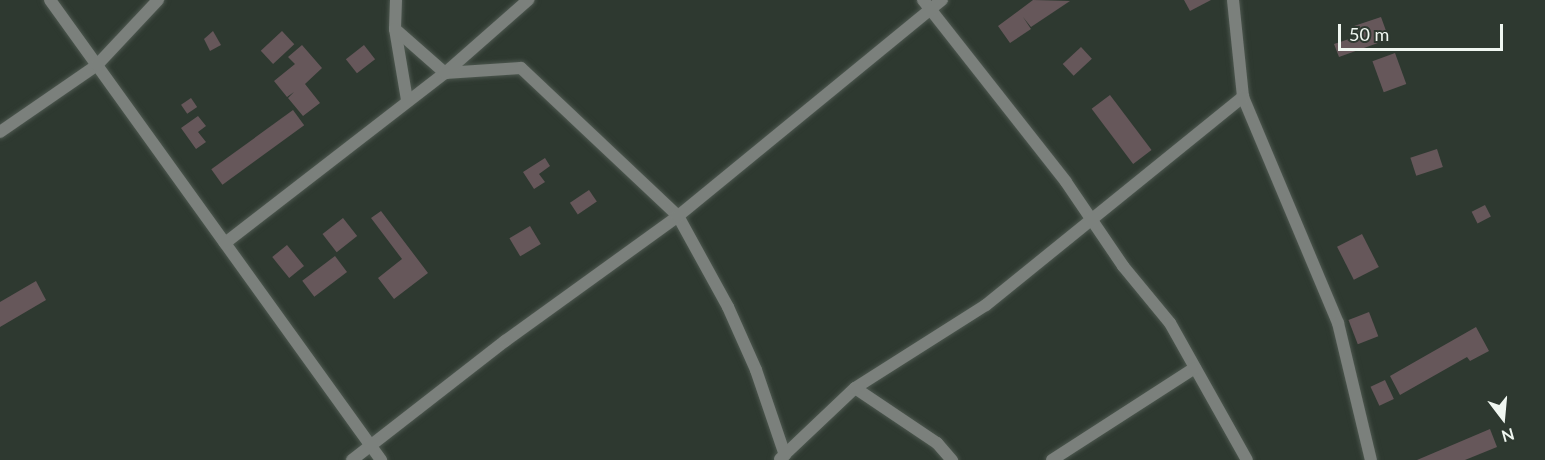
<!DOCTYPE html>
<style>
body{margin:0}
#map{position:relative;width:1545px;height:460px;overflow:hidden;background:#2e3930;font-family:Lato,sans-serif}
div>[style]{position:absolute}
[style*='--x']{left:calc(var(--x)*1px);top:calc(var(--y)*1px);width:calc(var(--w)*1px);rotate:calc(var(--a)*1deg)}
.building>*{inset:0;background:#66575a;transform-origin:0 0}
.roads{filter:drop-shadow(0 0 2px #4d574f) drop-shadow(0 0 2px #4d574f)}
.minor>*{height:12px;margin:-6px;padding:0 6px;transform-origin:6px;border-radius:6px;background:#7b807c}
span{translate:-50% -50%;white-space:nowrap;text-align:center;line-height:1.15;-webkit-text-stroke:5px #2e3930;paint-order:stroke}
.north{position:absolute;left:1473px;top:388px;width:60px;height:60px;-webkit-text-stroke:4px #2e3930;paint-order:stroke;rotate:164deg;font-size:16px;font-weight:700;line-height:24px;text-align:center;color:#f0f7f1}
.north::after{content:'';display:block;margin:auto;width:21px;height:27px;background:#f0f7f1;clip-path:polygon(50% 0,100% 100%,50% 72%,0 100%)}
.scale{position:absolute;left:1338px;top:24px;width:165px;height:27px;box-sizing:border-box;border:3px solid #f0f7f1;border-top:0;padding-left:8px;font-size:18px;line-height:21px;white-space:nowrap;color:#f0f7f1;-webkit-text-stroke:4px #2e3930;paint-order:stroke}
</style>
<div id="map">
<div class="building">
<div style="clip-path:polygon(1033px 0,1070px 1px,1031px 27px,1023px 17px,1031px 29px,1010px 43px,998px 26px)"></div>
<div style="clip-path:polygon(1184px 0,1211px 0,1190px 11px)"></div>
<div style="clip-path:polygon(1381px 17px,1389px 39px,1339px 57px,1334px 44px,1358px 36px,1354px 26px)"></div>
<div style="clip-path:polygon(213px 31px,221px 45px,210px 51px,204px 39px)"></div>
<div style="left:282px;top:31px;width:18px;height:29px;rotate:47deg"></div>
<div style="clip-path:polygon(302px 45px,322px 68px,305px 84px,320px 103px,303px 116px,288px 98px,294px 92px,287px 97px,274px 81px,295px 64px,288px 57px)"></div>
<div style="left:364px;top:45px;width:18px;height:23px;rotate:52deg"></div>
<div style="left:1081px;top:47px;width:16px;height:25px;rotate:47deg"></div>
<div style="left:1395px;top:53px;width:33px;height:24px;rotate:70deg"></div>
<div style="left:1110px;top:95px;width:69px;height:23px;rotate:53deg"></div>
<div style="left:191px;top:98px;width:11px;height:12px;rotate:56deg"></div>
<div style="left:293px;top:110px;width:19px;height:101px;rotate:54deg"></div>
<div style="clip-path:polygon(198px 116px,206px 126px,198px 132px,206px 142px,196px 149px,181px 128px)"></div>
<div style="left:1437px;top:149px;width:19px;height:28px;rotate:72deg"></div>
<div style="clip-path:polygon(545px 158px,550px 166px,539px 174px,545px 182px,534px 189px,523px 172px)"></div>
<div style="left:589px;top:190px;width:14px;height:23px;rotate:56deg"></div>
<div style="left:1485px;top:205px;width:13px;height:15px;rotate:63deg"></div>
<div style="clip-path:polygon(381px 211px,428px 273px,394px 299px,378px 278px,402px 259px,371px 218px)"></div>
<div style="left:343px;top:218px;width:23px;height:26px;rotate:52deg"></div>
<div style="left:530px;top:226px;width:21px;height:24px;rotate:59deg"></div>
<div style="left:1362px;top:234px;width:37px;height:28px;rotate:63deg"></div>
<div style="left:287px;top:245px;width:27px;height:19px;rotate:51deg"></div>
<div style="left:335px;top:256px;width:20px;height:41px;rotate:53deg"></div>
<div style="clip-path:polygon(36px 281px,46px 300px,0 327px,0 302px)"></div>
<div style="left:1369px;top:312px;width:26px;height:22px;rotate:69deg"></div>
<div style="clip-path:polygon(1476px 327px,1489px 351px,1470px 361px,1467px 357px,1400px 395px,1390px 376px)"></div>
<div style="left:1385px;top:380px;width:21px;height:16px;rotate:65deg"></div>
<div style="clip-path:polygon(1490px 429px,1497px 447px,1465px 460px,1417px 460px)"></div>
</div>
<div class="roads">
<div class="minor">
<div style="--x:50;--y:0;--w:567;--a:54.26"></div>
<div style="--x:396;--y:0;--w:29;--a:92"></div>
<div style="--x:395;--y:29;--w:72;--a:80.4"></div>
<div style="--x:923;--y:0;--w:231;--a:51.8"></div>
<div style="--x:1066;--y:182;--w:102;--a:55.8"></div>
<div style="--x:1123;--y:266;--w:74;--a:50.5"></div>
<div style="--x:1170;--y:323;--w:157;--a:60.7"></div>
<div style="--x:1233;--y:0;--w:98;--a:84.1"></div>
<div style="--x:1243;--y:97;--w:245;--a:67.2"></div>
<div style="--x:1338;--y:323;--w:141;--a:76.5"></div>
<div style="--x:395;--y:29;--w:67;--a:41.3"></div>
<div style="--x:445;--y:73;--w:76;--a:-3.8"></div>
<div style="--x:521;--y:68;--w:216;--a:43.3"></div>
<div style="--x:678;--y:216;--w:104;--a:61.2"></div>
<div style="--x:728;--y:307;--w:69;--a:66"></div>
<div style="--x:756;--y:370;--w:90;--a:71.2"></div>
<div style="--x:0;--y:132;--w:118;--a:-34.6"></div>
<div style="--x:97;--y:65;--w:89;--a:-46.8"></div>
<div style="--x:225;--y:243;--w:278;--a:-37.7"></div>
<div style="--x:445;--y:73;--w:111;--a:-41.3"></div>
<div style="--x:855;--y:388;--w:99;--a:33.9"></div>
<div style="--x:937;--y:443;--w:23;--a:49"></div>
<div style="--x:780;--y:459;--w:103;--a:-43.4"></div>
<div style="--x:855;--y:388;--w:155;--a:-32.4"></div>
<div style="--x:986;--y:305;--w:331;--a:-39"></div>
<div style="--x:352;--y:460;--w:194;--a:-37.9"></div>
<div style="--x:505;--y:341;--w:213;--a:-35.8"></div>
<div style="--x:678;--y:216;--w:341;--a:-39.3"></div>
<div style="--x:1052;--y:460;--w:170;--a:-32.8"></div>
</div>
</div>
<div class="north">N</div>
<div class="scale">50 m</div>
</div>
